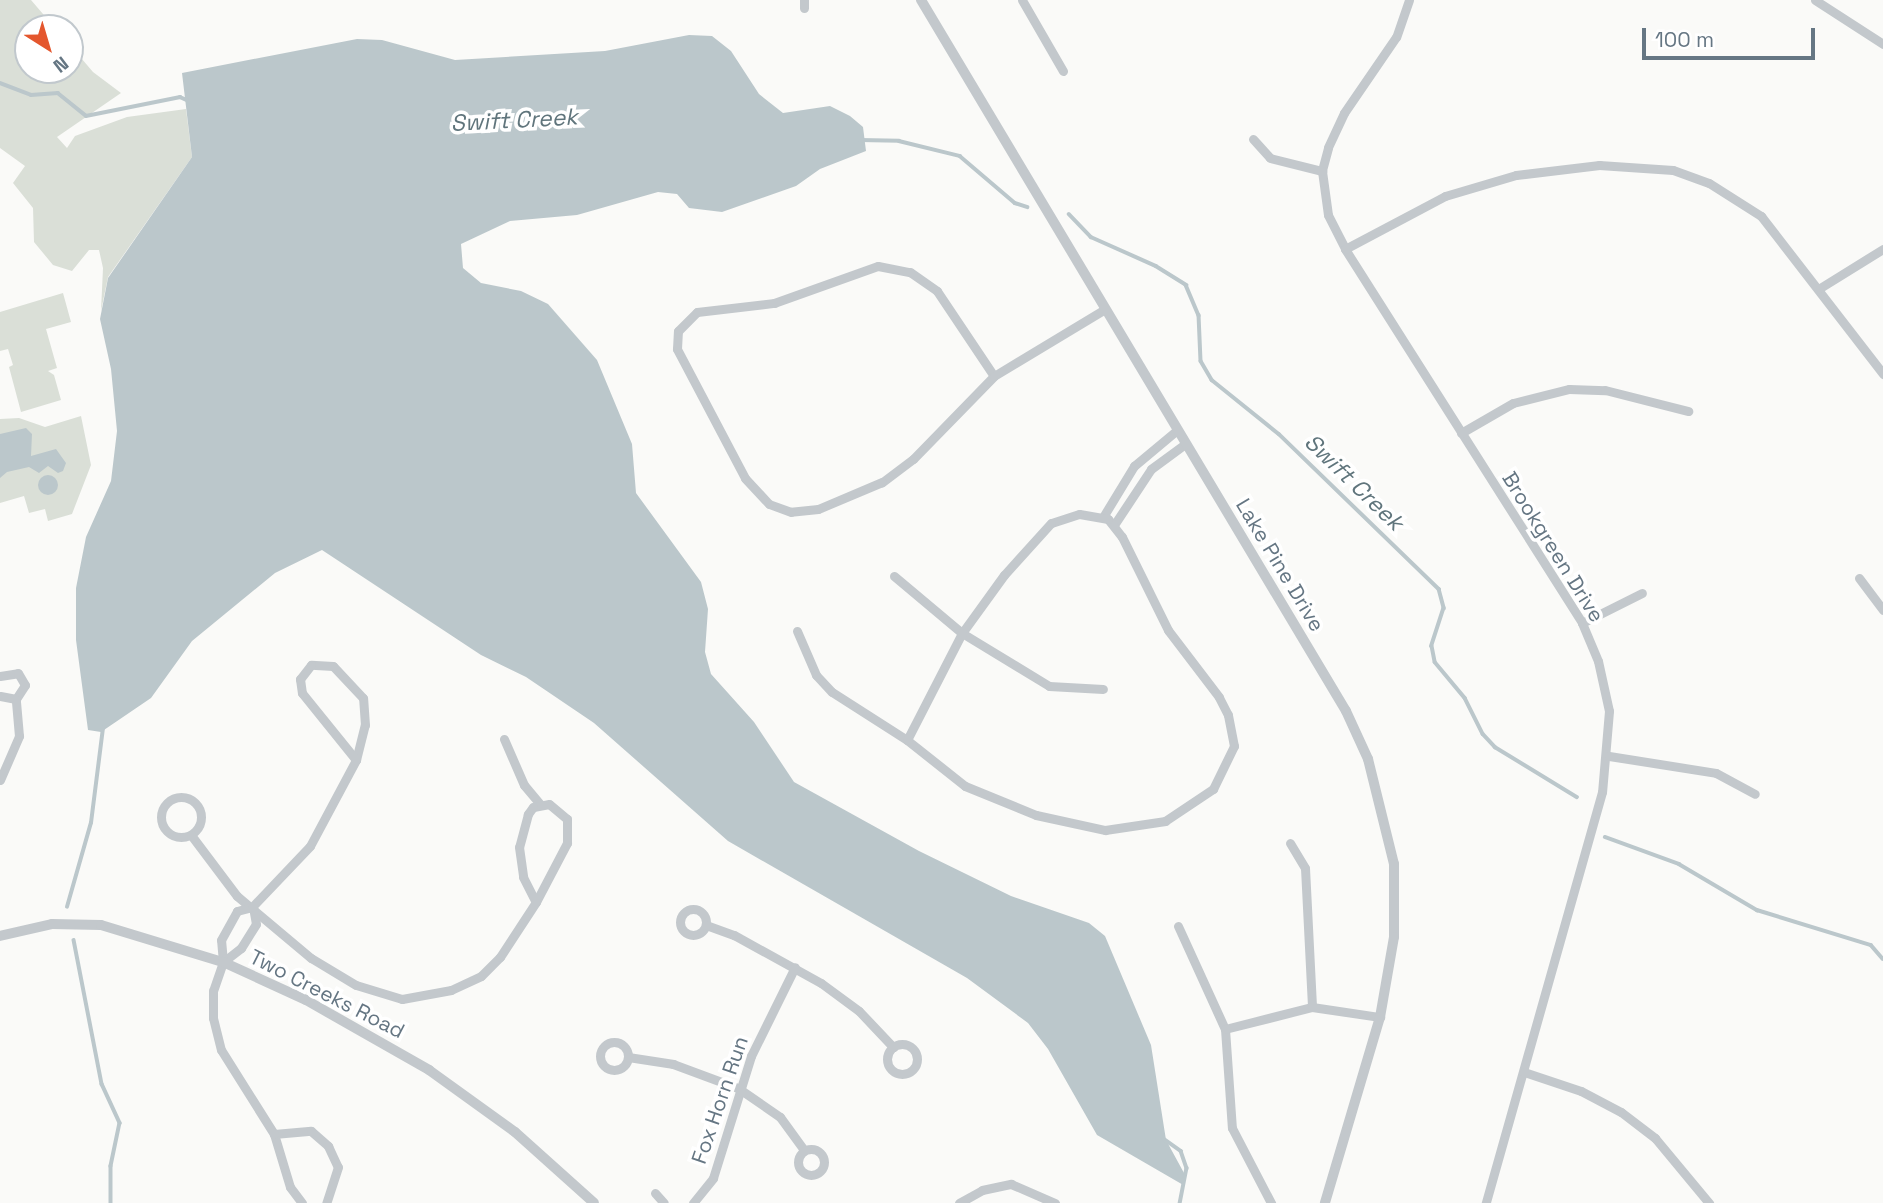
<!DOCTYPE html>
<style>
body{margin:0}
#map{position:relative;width:1883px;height:1203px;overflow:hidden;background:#fafaf8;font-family:"Space Grotesk",sans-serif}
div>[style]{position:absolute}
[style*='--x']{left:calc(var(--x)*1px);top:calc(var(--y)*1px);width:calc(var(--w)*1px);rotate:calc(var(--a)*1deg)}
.green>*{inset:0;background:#dadfd7}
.water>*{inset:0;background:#bbc7cb}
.round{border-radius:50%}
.stream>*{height:3.5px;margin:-1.75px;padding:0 1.75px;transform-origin:1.75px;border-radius:1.75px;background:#bbc7cb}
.minor>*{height:9px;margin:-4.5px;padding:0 4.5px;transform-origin:4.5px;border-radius:4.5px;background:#c3c8cc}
.minor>.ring{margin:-4.5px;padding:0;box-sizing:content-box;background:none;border:9px solid #c3c8cc;border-radius:50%}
.tertiary>*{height:10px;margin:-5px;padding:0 5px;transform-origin:5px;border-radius:5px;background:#c3c8cc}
span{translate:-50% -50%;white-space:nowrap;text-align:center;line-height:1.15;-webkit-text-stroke:7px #fff;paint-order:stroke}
.street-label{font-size:21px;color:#657683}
.water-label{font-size:23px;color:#60757c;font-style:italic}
.north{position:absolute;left:14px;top:14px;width:70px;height:70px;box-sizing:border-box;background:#fff;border:2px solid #c1c8cd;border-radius:50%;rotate:143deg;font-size:19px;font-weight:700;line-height:28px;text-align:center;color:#657683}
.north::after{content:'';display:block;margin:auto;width:24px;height:32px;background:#e4572e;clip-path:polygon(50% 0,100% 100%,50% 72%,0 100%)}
.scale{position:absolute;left:1642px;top:28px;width:173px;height:32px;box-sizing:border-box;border:4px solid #657683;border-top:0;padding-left:9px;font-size:21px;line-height:24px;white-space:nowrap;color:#657683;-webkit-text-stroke:5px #fff;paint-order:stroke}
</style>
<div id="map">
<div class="green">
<div style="clip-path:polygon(0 0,31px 0,55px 28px,28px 28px,28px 70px,70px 70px,70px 45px,93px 72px,121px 93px,57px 137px,67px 148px,75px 136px,127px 117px,186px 109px,192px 157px,108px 277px,101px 311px,103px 268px,99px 250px,89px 250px,72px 271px,53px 265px,34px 242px,33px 208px,13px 183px,25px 166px,0 148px)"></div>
<div style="clip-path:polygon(63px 293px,71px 322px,46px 329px,57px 368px,48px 371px,54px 375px,61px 400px,21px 412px,9px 367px,13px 365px,8px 349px,0 351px,0 312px)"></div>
<div style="clip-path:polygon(81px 416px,91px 465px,72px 514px,48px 521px,45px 509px,29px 513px,24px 496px,0 503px,0 419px,19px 418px,45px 427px)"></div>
</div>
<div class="water">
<div style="clip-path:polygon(689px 35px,712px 36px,731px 51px,759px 94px,783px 113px,830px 106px,850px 116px,863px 127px,866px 151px,820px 169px,796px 186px,722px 212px,689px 208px,677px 194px,658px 192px,577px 215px,510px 221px,461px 244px,463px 268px,481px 283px,521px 291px,548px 304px,597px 360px,632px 444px,636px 493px,701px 582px,708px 609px,705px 652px,711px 674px,754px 722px,794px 782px,919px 851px,1011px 896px,1089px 923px,1105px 936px,1151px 1045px,1166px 1140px,1184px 1173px,1185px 1186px,1097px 1135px,1048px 1049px,1028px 1023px,967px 978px,728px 841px,594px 723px,526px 677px,481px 655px,322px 550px,275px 573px,192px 641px,151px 698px,101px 732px,88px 730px,76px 640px,76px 588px,86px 537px,111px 481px,117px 431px,111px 369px,100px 319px,108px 278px,192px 157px,182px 73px,357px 39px,382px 40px,455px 60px,605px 51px)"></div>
<div style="clip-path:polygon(26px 428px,32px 434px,31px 456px,56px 449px,66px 463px,63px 471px,58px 473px,48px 466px,39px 473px,29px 467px,7px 472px,0 478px,0 434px)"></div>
<div class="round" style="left:38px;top:475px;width:20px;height:20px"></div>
</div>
<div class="stream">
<div style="--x:0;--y:83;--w:33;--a:21"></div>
<div style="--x:31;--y:95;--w:27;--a:-4"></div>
<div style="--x:58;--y:93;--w:36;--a:39"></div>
<div style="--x:86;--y:116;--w:96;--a:-11.4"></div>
<div style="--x:180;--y:97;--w:8;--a:23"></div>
<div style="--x:860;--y:140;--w:39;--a:1"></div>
<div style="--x:899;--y:141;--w:63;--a:13.8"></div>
<div style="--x:960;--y:156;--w:72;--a:40.5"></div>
<div style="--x:1015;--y:203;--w:13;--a:18"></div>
<div style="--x:1069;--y:214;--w:32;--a:46"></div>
<div style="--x:1091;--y:237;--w:71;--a:24"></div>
<div style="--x:1156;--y:266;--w:36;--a:32"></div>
<div style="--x:1186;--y:285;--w:33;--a:67"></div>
<div style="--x:1199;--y:315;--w:46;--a:87.5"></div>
<div style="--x:1201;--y:361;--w:22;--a:60"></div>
<div style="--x:1212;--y:380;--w:86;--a:38.9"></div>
<div style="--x:1279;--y:434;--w:223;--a:44.1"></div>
<div style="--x:1439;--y:589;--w:20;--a:75"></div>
<div style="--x:1444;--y:608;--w:40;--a:108"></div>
<div style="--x:1432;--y:646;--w:16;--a:79"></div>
<div style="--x:1435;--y:662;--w:47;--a:50.2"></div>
<div style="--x:1465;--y:698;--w:40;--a:63.4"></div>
<div style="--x:1483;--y:734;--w:18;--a:47"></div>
<div style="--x:1495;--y:747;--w:96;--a:31.4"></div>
<div style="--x:1605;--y:837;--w:79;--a:20"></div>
<div style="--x:1679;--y:864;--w:91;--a:30.5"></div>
<div style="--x:1757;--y:910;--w:119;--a:17.1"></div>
<div style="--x:1871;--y:945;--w:18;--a:49"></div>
<div style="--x:67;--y:907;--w:87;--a:-74.1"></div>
<div style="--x:91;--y:823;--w:96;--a:-82.8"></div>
<div style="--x:74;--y:940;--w:147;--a:79"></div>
<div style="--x:102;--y:1084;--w:43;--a:65.2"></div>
<div style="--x:120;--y:1123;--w:44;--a:101.8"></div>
<div style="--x:111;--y:1166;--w:37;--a:90"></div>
<div style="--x:1164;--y:1139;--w:21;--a:35"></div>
<div style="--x:1181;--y:1151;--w:18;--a:71"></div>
<div style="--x:1187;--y:1168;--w:36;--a:101"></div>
</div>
<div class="minor">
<div style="--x:1022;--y:0;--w:82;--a:60"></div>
<div style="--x:1409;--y:0;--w:39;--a:109"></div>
<div style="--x:1396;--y:37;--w:92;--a:124.4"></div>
<div style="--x:1344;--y:113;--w:38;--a:115"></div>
<div style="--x:1328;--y:148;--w:24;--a:105"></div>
<div style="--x:1322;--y:171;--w:44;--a:82.2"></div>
<div style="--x:1328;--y:215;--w:38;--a:63"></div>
<div style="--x:1345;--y:249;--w:443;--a:57.6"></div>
<div style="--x:1582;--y:623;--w:41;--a:67.2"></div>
<div style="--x:1598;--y:661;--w:51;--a:77.6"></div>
<div style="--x:1609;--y:711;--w:81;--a:94.9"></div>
<div style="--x:1602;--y:792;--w:427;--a:105.8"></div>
<div style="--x:1815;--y:0;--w:81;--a:32.9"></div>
<div style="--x:804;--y:8;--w:8;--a:-90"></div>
<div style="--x:1253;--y:139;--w:25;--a:48"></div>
<div style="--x:1270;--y:158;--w:54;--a:14"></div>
<div style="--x:1345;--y:249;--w:113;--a:-27.9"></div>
<div style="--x:1445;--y:196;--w:74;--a:-16.5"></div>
<div style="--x:1516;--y:175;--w:84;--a:-6.9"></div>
<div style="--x:1599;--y:165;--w:74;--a:3.9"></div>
<div style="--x:1673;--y:170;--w:38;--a:20"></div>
<div style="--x:1709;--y:183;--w:62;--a:32.4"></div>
<div style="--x:1761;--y:216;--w:200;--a:52.3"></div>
<div style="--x:878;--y:266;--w:33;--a:11"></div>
<div style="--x:910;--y:272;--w:33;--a:35"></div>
<div style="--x:937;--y:291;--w:102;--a:56.2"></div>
<div style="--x:994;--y:376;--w:116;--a:134.3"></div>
<div style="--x:913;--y:459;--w:39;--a:143"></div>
<div style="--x:882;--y:482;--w:69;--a:157.1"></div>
<div style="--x:818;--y:509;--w:27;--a:174"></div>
<div style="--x:791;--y:512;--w:23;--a:-160"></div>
<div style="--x:769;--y:504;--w:35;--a:-133"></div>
<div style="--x:745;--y:478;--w:146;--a:-117.8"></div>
<div style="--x:677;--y:349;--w:18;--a:-87"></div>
<div style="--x:678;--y:331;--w:27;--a:-45"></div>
<div style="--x:697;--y:312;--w:78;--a:-6.7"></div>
<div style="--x:774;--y:303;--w:110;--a:-19.6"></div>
<div style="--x:1820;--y:288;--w:74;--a:-31.8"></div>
<div style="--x:994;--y:376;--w:130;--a:-31.1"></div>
<div style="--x:1461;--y:433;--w:60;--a:-30"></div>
<div style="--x:1513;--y:403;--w:58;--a:-14"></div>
<div style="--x:1569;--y:389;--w:36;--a:2"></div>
<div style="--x:1605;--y:390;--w:86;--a:14.2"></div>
<div style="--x:1103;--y:517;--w:60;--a:-58.7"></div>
<div style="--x:1134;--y:466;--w:56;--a:-39.9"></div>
<div style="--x:1114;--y:525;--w:67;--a:-56.5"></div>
<div style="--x:1151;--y:469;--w:42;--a:-36.3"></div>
<div style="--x:894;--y:576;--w:89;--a:40"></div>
<div style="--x:962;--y:633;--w:102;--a:31.3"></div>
<div style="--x:1049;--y:686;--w:54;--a:3.2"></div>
<div style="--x:1859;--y:578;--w:40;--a:53"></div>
<div style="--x:1582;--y:623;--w:67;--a:-26.6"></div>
<div style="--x:797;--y:631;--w:48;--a:66.6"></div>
<div style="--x:816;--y:675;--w:23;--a:47"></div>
<div style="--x:832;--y:692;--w:89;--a:32.6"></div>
<div style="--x:907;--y:740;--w:74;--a:38.4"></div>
<div style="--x:965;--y:786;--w:77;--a:22.2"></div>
<div style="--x:1036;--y:815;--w:71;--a:12.3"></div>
<div style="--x:1105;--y:830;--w:61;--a:-8.5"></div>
<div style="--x:1165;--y:821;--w:58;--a:-33.7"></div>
<div style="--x:1213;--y:789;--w:48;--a:-64"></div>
<div style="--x:1234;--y:746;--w:32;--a:-101"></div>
<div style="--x:1228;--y:715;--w:20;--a:-117"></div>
<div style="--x:1219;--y:697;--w:84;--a:-127.3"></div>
<div style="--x:1168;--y:630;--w:104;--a:-116.3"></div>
<div style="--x:1122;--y:537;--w:23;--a:-128"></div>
<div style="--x:1108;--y:519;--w:29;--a:-170"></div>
<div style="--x:1079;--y:514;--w:29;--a:162"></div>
<div style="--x:1051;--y:523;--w:70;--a:132.1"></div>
<div style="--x:1004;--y:575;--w:72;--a:125.9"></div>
<div style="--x:962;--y:633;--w:120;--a:117.2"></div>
<div style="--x:0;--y:676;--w:18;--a:-9"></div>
<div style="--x:18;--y:673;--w:14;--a:60"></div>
<div style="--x:25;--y:685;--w:17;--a:123"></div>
<div style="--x:16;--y:699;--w:16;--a:-169"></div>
<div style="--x:504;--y:739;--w:50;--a:66.5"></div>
<div style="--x:524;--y:785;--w:25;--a:50"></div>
<div style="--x:1609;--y:756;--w:108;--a:9"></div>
<div style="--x:1716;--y:773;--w:44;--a:28.3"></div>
<div style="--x:0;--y:780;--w:48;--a:-66.6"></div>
<div style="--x:19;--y:736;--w:37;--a:-95"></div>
<div class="ring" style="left:161px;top:797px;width:31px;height:31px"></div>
<div style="--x:191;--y:835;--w:76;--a:53"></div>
<div style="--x:237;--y:896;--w:97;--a:40"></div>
<div style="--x:311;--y:958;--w:52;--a:31"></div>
<div style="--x:356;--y:985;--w:48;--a:16.9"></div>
<div style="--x:402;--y:999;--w:50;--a:-10.4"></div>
<div style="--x:451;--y:990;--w:33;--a:-25"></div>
<div style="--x:481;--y:976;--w:27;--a:-45"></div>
<div style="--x:500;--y:957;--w:66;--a:-56.8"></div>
<div style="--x:536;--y:902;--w:67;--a:-62.3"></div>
<div style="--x:567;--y:843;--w:24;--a:-90"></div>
<div style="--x:567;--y:819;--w:23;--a:-140"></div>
<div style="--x:549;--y:804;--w:16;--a:169"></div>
<div style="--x:533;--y:807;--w:9;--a:126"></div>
<div style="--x:528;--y:814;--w:34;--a:105"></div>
<div style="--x:519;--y:847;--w:30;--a:82"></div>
<div style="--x:523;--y:877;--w:28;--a:63"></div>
<div style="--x:1290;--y:843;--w:29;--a:59"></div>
<div style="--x:1305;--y:868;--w:139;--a:87.1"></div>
<div class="ring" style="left:680px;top:909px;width:17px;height:17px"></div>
<div style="--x:706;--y:925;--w:30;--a:20"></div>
<div style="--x:734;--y:935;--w:99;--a:28.9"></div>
<div style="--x:821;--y:983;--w:47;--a:36.4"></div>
<div style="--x:859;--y:1011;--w:50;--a:46.6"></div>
<div style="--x:1178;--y:926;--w:113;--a:65.5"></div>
<div style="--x:1225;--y:1029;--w:99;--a:86"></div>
<div style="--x:1232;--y:1128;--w:85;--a:62.5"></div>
<div style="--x:223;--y:962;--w:23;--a:-38"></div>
<div style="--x:241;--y:948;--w:28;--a:-58"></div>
<div style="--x:256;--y:924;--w:17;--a:-100"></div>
<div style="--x:1225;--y:1029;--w:90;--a:-14.2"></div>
<div style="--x:1312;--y:1007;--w:69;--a:8.4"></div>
<div class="ring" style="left:600px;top:1042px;width:19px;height:19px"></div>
<div class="ring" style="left:887px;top:1044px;width:21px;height:21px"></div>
<div style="--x:628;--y:1057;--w:46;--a:8.8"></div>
<div style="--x:673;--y:1064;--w:69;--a:20.3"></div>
<div style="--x:738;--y:1088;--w:51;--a:34.6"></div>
<div style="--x:780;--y:1117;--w:41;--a:54"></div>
<div style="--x:1524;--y:1072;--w:60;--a:18.4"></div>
<div style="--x:1581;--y:1091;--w:45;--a:27.7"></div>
<div style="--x:1621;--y:1112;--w:43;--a:37.4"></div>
<div style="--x:1655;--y:1138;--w:85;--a:50.3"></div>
<div style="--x:274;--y:1134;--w:37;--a:-5"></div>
<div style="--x:311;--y:1131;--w:23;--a:41"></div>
<div style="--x:328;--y:1146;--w:23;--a:65"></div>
<div style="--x:338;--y:1167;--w:38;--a:108"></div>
<div class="ring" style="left:798px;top:1149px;width:17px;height:17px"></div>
<div style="--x:655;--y:1193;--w:13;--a:48"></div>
<div style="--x:302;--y:1203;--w:20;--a:-127"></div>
<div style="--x:290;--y:1187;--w:55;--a:-106.8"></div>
<div style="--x:274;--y:1134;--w:99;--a:-122.2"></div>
<div style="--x:221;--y:1050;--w:33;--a:-104"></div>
<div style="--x:213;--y:1018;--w:27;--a:-90"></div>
<div style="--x:213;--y:991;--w:31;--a:-71"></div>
<div style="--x:223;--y:962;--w:22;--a:-95"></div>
<div style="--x:221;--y:940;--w:33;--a:-61"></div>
<div style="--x:237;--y:911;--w:16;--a:-15"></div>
<div style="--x:252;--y:907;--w:84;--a:-46.4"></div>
<div style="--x:310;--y:846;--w:98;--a:-61.9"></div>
<div style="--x:356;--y:760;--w:36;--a:-76"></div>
<div style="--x:365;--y:725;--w:27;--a:-94"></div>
<div style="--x:363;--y:698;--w:44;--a:-133.2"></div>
<div style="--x:333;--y:666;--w:22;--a:-177"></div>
<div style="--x:311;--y:665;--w:18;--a:128"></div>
<div style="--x:300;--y:679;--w:14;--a:82"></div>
<div style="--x:302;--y:693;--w:86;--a:51.1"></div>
<div style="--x:693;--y:1203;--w:32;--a:-51"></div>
<div style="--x:713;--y:1178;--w:128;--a:-72.7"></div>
<div style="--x:751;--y:1056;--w:99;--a:-63.7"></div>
<div style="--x:959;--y:1203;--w:26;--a:-29"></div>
<div style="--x:982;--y:1190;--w:30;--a:-12"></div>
<div style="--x:1011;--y:1184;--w:48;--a:23.4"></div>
</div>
<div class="tertiary">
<div style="--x:921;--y:0;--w:828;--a:59.13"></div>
<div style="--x:1346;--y:711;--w:53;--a:65.4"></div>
<div style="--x:1368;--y:759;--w:108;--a:76.1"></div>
<div style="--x:1394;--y:864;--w:73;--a:90"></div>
<div style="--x:1394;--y:937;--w:81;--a:99.9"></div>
<div style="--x:1380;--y:1017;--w:194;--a:106.5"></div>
<div style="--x:0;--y:936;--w:53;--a:-13"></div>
<div style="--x:52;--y:924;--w:49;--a:1.2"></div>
<div style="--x:101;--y:925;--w:127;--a:16.9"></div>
<div style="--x:223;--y:962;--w:91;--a:24.6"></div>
<div style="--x:306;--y:1000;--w:142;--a:29.6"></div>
<div style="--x:429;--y:1070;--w:106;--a:35.8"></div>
<div style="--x:515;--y:1132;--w:106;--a:41.9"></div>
</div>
<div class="street-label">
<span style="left:1553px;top:547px;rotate:58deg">Brookgreen Drive</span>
<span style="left:1280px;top:565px;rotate:59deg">Lake Pine Drive</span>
<span style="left:327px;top:994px;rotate:27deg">Two Creeks Road</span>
<span style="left:720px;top:1100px;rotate:-71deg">Fox Horn Run</span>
</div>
<div class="water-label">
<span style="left:514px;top:120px;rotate:-3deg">Swift Creek</span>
<span style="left:1354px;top:482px;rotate:44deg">Swift Creek</span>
</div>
<div class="north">N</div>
<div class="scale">100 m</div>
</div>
